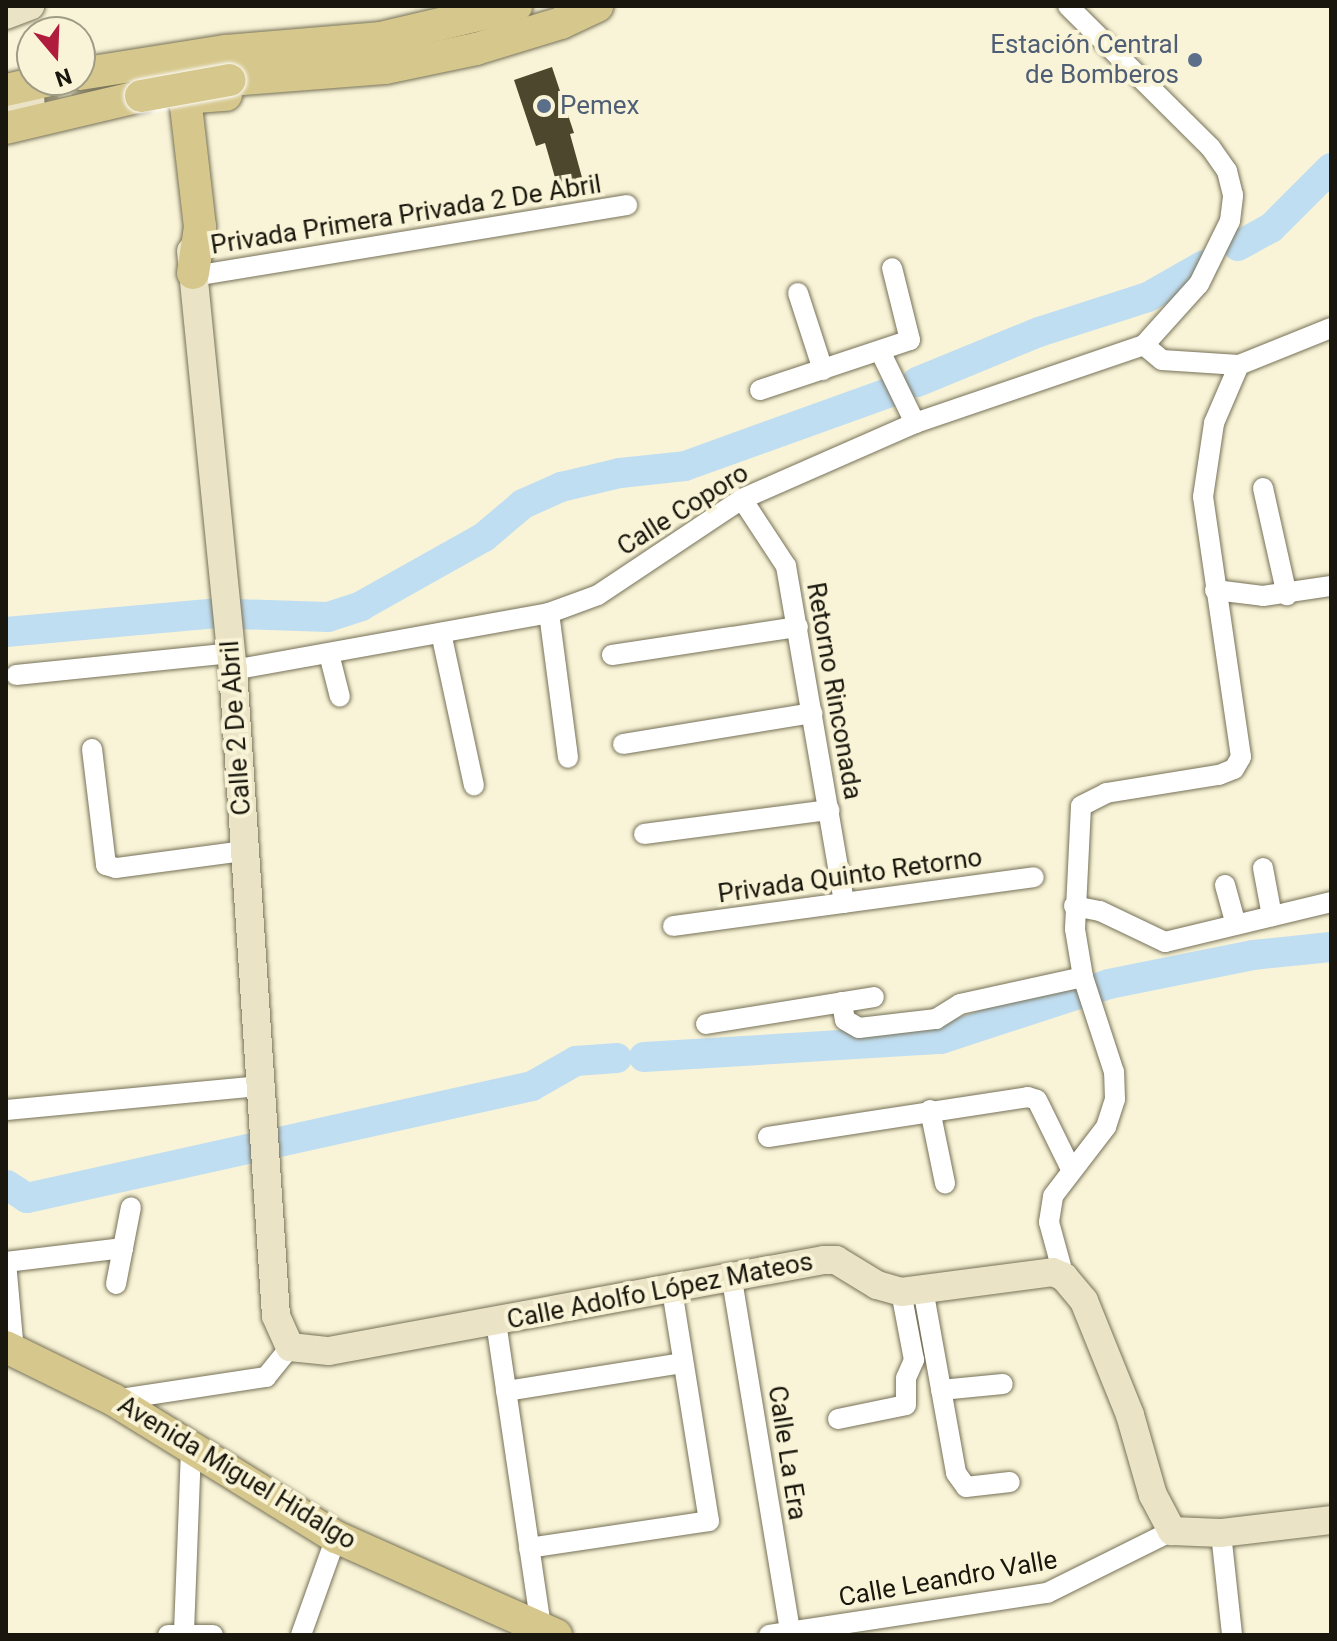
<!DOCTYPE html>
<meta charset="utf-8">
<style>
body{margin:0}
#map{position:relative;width:1337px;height:1641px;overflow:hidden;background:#f9f4d7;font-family:Roboto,sans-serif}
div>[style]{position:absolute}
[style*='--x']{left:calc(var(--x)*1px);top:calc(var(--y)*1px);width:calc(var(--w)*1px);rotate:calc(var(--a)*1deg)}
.river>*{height:30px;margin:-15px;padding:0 15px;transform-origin:15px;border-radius:15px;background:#c0def2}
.building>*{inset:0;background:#4d482d}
.secondary-tunnel>*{height:28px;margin-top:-14px;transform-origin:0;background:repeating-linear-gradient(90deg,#d7d3b9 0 28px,transparent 0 42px)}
.roads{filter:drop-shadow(0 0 2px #767158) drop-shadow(0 0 2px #767158)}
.street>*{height:20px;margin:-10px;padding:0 10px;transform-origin:10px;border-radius:10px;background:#fff}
.secondary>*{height:28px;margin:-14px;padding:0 14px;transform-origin:14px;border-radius:14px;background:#eae3c6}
.primary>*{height:32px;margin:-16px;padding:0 16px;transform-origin:16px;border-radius:16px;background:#d6c78c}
.bridges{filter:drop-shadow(0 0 2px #fff) drop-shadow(0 0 2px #fff)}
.primary-bridge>*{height:32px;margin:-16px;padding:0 16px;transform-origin:16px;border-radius:16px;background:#d6c78c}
.dots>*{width:22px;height:22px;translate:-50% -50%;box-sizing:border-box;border:4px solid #f9f4d7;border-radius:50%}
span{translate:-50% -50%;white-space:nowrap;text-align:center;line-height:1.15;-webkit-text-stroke:8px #f9f4d7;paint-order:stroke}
.service-label{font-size:26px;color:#4e5e75}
.right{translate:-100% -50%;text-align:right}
.left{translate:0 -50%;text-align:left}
.street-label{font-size:26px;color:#19170d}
.frame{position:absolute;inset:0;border:8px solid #19170d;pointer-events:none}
.north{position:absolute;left:16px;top:16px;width:80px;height:80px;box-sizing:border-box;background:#f9f4d7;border:2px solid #9f9c86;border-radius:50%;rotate:161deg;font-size:22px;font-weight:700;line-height:32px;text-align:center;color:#19170d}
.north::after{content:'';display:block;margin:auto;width:28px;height:36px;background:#b01c3b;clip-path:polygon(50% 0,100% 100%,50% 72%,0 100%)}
</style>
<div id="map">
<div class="river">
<div style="--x:1238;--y:246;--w:38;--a:-29"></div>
<div style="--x:1271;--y:228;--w:85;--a:-45"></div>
<div style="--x:917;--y:382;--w:132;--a:-22.3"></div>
<div style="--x:1039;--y:332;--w:114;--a:-17.8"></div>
<div style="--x:1148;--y:297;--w:64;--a:-29.7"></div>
<div style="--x:236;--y:614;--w:92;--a:1.9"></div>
<div style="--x:328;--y:617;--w:35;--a:-18"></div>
<div style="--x:361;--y:606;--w:141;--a:-29.3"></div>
<div style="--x:484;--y:537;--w:51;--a:-40.2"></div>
<div style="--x:523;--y:504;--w:42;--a:-24.1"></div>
<div style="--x:561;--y:487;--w:61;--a:-13.3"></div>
<div style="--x:620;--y:473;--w:65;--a:-6.1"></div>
<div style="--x:685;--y:466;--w:219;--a:-19.8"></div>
<div style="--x:6;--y:632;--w:212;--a:-5.1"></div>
<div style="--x:644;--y:1057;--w:298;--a:-3.5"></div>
<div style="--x:941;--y:1039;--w:177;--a:-18.1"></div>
<div style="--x:1109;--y:984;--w:147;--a:-11.4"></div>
<div style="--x:1253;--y:955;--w:78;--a:-5.9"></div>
<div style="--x:7;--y:1185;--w:24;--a:33"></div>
<div style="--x:27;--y:1198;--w:517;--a:-12.5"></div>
<div style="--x:532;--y:1086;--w:51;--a:-29.6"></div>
<div style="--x:576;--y:1061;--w:41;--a:-4.2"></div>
</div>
<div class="building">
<div style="clip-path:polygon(552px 67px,574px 133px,570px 134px,583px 181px,558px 188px,545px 143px,536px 146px,514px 80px)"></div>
</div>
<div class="secondary-tunnel">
<div style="--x:30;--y:101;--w:107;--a:-11.3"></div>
</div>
<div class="roads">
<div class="street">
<div style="--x:194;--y:276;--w:439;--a:-9.3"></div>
<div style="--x:798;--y:293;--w:81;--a:72"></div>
<div style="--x:1144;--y:345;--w:23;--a:40"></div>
<div style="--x:1162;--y:360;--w:77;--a:3.7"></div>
<div style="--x:1239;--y:365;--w:99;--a:-21.9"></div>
<div style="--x:881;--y:353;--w:78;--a:64.1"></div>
<div style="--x:760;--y:390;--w:158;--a:-18.4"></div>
<div style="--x:910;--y:340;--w:74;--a:-104"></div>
<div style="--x:1263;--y:488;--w:110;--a:77.4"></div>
<div style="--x:742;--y:499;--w:80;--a:56.7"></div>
<div style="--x:786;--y:566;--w:342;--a:80.2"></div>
<div style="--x:1215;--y:590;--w:48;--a:7.1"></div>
<div style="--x:1263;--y:596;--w:69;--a:-8.4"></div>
<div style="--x:549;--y:613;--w:146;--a:82.5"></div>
<div style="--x:441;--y:633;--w:156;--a:77.8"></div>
<div style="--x:329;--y:654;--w:44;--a:75.7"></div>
<div style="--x:612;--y:655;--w:188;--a:-8.6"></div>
<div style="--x:233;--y:670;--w:321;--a:-10.2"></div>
<div style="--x:549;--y:613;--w:52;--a:-20.2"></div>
<div style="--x:598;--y:595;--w:173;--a:-33.7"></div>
<div style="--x:742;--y:499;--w:189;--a:-23.7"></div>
<div style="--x:915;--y:423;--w:242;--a:-18.8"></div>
<div style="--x:1144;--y:345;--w:82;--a:-48"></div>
<div style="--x:1199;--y:284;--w:70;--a:-63.8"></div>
<div style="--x:1230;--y:221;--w:26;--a:-83"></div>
<div style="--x:1233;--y:195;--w:25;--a:-104"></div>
<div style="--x:1227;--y:171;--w:29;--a:-125"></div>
<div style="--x:1210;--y:147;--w:200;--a:-135.2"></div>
<div style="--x:16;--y:675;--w:216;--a:-5.8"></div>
<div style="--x:623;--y:744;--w:192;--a:-9.3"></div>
<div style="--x:92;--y:749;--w:117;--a:83.1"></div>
<div style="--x:106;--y:865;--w:10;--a:17"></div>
<div style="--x:116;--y:868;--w:129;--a:-7.6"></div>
<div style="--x:644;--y:834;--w:187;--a:-7.4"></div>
<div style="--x:1263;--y:868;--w:49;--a:79.4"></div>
<div style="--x:1225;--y:885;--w:41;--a:74.6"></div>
<div style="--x:1074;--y:906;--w:26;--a:11"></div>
<div style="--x:1100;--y:911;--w:72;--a:25.5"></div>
<div style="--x:1165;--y:942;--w:171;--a:-13.5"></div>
<div style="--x:673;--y:926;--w:364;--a:-7.7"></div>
<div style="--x:842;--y:1002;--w:18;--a:81"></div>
<div style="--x:845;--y:1020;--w:16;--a:30"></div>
<div style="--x:859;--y:1028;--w:78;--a:-6.7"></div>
<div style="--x:936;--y:1019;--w:28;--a:-32"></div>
<div style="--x:960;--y:1004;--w:126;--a:-12.4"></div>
<div style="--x:706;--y:1024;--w:170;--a:-9.1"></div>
<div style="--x:6;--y:1110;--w:254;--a:-5.4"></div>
<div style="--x:930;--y:1110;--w:75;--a:78.4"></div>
<div style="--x:768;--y:1137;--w:263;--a:-8.7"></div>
<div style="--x:1028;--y:1097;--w:9;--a:18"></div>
<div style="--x:1037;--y:1100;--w:77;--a:63.8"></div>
<div style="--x:6;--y:1262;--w:118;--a:-6.8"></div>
<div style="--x:6;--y:1262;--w:89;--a:84.9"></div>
<div style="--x:1064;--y:1277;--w:57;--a:-105.3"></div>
<div style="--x:1049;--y:1222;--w:26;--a:-81"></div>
<div style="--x:1053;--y:1196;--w:87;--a:-52.5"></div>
<div style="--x:1106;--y:1127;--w:29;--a:-72"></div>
<div style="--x:1115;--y:1099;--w:27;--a:-92"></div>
<div style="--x:1114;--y:1072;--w:100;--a:-108.1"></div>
<div style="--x:1083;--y:977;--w:49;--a:-99.5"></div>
<div style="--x:1075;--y:929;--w:123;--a:-87.2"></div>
<div style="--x:1081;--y:806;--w:28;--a:-27"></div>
<div style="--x:1106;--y:793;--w:114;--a:-9.1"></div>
<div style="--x:1219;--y:775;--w:16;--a:-22"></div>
<div style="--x:1234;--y:769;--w:14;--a:-60"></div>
<div style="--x:1241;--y:757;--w:263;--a:-98.3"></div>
<div style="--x:1203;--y:497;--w:75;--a:-81.5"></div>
<div style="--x:1214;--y:423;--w:63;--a:-66.7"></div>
<div style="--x:732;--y:1280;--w:360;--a:80.6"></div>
<div style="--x:116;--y:1284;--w:78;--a:-79"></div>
<div style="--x:923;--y:1289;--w:187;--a:79.8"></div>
<div style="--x:956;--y:1473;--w:17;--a:54"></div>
<div style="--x:966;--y:1487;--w:44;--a:-6.5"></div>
<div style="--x:496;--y:1322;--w:309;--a:81.6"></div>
<div style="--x:941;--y:1390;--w:62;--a:-5.5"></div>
<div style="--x:506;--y:1391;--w:179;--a:-9"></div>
<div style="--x:114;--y:1400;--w:154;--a:-8.6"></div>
<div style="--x:266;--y:1377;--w:38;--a:-51"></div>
<div style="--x:838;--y:1419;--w:69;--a:-11.6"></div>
<div style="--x:906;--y:1405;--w:27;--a:-90"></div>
<div style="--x:906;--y:1378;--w:20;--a:-66"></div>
<div style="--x:914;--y:1360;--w:69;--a:-100.8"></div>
<div style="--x:1221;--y:1533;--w:103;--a:83.8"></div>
<div style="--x:529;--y:1548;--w:182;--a:-8.5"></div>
<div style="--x:709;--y:1521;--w:233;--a:-99.1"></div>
<div style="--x:184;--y:1632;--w:180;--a:-87.8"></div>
<div style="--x:168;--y:1635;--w:45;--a:0"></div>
<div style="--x:301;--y:1635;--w:104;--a:-70.3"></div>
<div style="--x:769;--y:1635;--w:281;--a:-8.6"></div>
<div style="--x:1047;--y:1593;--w:140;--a:-26.4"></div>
</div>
<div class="secondary">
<div style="--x:6;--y:15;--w:26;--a:-21"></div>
<div style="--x:6;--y:106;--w:25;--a:-12"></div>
<div style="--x:191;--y:251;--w:421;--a:84.3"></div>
<div style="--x:233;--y:670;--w:647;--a:86.19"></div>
<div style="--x:276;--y:1316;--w:34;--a:66"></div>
<div style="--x:290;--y:1347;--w:39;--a:6"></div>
<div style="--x:329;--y:1351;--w:503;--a:-10.42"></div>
<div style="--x:824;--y:1260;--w:12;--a:0"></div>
<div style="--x:836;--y:1260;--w:48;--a:31.4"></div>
<div style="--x:877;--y:1285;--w:25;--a:16"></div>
<div style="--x:901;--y:1292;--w:153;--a:-7.5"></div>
<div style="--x:1053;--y:1272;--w:12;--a:24"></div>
<div style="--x:1064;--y:1277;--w:31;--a:50"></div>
<div style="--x:1084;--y:1301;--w:123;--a:68"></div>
<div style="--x:1130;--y:1415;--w:83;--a:74"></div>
<div style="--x:1153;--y:1495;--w:41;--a:62.2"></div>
<div style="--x:1172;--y:1531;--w:49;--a:2.3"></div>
<div style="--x:1221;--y:1533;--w:111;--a:-6.7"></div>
</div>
<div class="primary">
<div style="--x:80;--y:74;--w:148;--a:-9"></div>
<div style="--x:226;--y:51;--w:156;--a:-4.8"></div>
<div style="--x:381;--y:38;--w:139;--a:-13.3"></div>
<div style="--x:230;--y:80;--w:155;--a:-4.4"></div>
<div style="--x:385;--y:68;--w:93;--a:-11.8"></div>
<div style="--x:476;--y:49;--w:89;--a:-17"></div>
<div style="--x:561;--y:23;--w:40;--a:-25"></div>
<div style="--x:6;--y:90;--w:45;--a:-12.8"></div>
<div style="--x:6;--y:128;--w:139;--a:-13.3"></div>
<div style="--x:193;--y:273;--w:47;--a:-81.3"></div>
<div style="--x:200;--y:227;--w:122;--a:-96.6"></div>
<div style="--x:186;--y:106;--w:13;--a:-42"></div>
<div style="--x:196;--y:97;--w:30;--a:-4"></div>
<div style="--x:6;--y:1347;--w:120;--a:26.1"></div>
<div style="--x:114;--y:1400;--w:261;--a:31.7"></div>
<div style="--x:336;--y:1537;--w:241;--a:24"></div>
</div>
</div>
<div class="bridges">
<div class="primary-bridge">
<div style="--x:141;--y:96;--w:90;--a:-10.2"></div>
</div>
</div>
<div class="dots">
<div style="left:1195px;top:60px;background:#5c6f8a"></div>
<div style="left:544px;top:106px;background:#5c6f8a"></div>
</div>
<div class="service-label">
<span class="right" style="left:1179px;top:60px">Estación Central<br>de Bomberos</span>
<span class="left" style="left:560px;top:106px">Pemex</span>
</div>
<div class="street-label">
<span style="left:406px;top:215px;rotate:-9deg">Privada Primera Privada 2 De Abril</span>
<span style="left:683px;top:510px;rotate:-32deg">Calle Coporo</span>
<span style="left:834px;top:691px;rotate:80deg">Retorno Rinconada</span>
<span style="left:236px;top:728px;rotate:-94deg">Calle 2 De Abril</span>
<span style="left:850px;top:876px;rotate:-8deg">Privada Quinto Retorno</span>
<span style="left:660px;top:1291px;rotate:-11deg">Calle Adolfo López Mateos</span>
<span style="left:787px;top:1453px;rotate:81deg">Calle La Era</span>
<span style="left:237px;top:1473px;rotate:31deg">Avenida Miguel Hidalgo</span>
<span style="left:948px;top:1579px;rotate:-10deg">Calle Leandro Valle</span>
</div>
<div class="frame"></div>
<div class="north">N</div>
</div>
